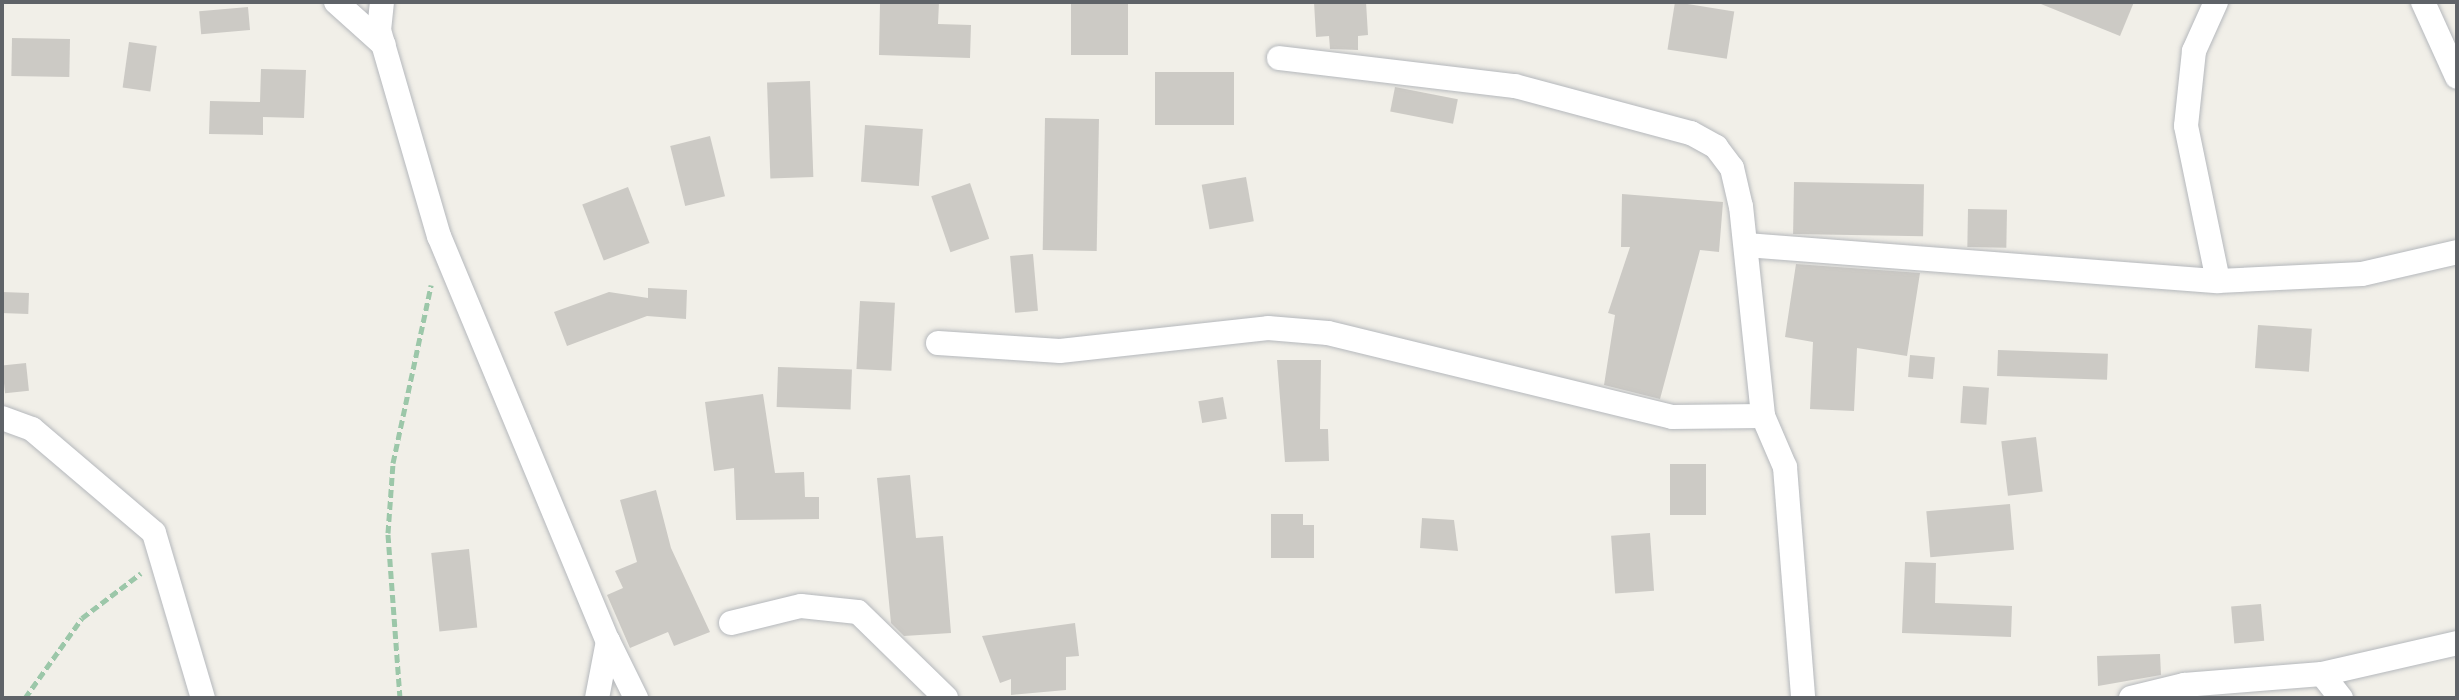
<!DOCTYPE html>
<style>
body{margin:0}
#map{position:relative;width:2459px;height:700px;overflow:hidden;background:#f1efe8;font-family:Helvetica,sans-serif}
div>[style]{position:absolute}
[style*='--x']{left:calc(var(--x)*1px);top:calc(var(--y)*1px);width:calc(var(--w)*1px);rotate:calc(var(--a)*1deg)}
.building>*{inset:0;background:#cccac5;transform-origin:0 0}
.path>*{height:5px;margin-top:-2.5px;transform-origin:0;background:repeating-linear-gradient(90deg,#9cc7a9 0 8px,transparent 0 12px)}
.roads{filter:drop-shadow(0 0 2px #b5b8bc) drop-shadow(0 0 2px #b5b8bc)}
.street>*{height:24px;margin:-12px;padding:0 12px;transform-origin:12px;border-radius:12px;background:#fff}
span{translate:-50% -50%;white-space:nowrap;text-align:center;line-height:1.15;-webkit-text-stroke:6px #fff;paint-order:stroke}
.frame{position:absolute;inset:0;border:4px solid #5f6368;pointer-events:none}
</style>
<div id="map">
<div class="building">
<div style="clip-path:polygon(880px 2px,939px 2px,938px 24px,971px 25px,970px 58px,879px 55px)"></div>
<div style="left:1071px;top:2px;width:57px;height:53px"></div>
<div style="clip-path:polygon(1314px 2px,1366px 2px,1368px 35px,1358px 36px,1358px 50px,1330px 49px,1329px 36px,1316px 37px)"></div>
<div style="left:1675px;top:2px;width:60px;height:48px;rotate:9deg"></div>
<div style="clip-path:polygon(2036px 2px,2134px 2px,2120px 36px)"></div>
<div style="left:248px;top:7px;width:23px;height:49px;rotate:85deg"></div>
<div style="left:12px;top:38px;width:58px;height:38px;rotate:1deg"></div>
<div style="left:129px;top:42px;width:28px;height:46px;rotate:8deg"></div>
<div style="clip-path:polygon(261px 69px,306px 70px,304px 118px,263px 117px,263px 135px,209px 134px,210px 101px,260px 102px)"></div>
<div style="left:1155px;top:72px;width:79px;height:53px"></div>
<div style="left:810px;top:81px;width:96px;height:43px;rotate:88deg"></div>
<div style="left:1395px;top:87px;width:64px;height:25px;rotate:11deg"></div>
<div style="left:1045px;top:118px;width:54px;height:132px;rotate:1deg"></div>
<div style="left:865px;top:125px;width:58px;height:57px;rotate:4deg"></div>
<div style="left:710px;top:136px;width:62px;height:41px;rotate:76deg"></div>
<div style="left:1246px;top:177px;width:45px;height:45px;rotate:80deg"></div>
<div style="left:1794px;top:182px;width:130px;height:52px;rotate:1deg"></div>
<div style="left:970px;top:183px;width:59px;height:41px;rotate:71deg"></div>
<div style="left:628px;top:187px;width:60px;height:49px;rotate:69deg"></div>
<div style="clip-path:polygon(1622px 194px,1723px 202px,1719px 252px,1700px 250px,1660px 399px,1604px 385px,1615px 315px,1608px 313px,1630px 247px,1621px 247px)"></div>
<div style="left:1968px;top:209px;width:39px;height:38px;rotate:1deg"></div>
<div style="left:1033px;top:254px;width:57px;height:23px;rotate:85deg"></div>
<div style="clip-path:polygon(1796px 264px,1920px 273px,1907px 356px,1857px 348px,1854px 411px,1810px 409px,1813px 342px,1785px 337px)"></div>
<div style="clip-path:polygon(648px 288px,687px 290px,686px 319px,647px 316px,567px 346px,554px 312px,609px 292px,648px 298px)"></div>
<div style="left:2px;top:292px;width:27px;height:21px;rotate:2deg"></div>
<div style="left:860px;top:301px;width:35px;height:68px;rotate:3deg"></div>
<div style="left:2258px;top:325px;width:54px;height:43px;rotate:4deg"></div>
<div style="left:1998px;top:350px;width:110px;height:26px;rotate:2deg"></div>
<div style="left:1910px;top:355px;width:25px;height:22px;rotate:5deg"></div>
<div style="clip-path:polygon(1277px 360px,1321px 360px,1320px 429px,1328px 429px,1329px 461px,1285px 462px)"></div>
<div style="left:26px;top:363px;width:28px;height:24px;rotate:84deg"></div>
<div style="left:778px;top:367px;width:74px;height:40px;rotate:2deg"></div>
<div style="left:1963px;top:386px;width:26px;height:37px;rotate:4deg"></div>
<div style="clip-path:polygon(763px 394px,775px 473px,804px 472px,805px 497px,819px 497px,819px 519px,736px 520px,734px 468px,714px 471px,705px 402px)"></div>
<div style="left:1223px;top:397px;width:22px;height:25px;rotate:80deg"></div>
<div style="left:2036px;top:437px;width:55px;height:35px;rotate:83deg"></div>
<div style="left:1670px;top:464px;width:36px;height:51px"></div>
<div style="clip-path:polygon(910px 475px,916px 538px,943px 536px,951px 633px,904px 636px,891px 623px,877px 478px)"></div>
<div style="clip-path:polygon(656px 490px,671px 548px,710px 632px,674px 646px,668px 632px,630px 648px,607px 595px,623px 588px,615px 571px,637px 562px,620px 500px)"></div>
<div style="left:2010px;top:504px;width:46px;height:84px;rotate:85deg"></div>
<div style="clip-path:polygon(1271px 514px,1303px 514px,1303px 525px,1314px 525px,1314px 558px,1271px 558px)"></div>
<div style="clip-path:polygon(1422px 518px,1454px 520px,1458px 551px,1420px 548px)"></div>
<div style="left:1650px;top:533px;width:58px;height:39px;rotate:86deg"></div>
<div style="left:469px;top:549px;width:79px;height:38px;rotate:84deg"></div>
<div style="clip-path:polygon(1905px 562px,1936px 563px,1935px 603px,2012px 606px,2011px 637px,1902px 633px)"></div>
<div style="left:2261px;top:604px;width:37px;height:30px;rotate:85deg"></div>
<div style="clip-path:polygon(1075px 623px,1079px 656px,1066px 657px,1066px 690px,1011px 695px,1011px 679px,1000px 683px,982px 636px)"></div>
<div style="clip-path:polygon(2160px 654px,2161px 675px,2098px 686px,2097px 656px)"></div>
</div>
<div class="path">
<div style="--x:25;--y:698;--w:98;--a:-54.5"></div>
<div style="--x:82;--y:618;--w:74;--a:-37.3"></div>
<div style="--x:400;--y:698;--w:165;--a:-94.2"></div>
<div style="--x:388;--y:533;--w:70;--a:-85.9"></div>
<div style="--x:393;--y:463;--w:182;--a:-77.9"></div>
</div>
<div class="roads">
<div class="street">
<div style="--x:336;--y:2;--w:64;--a:41.9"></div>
<div style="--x:382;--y:2;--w:28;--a:96"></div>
<div style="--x:379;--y:30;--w:215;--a:73.8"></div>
<div style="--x:439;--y:236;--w:439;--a:67.4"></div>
<div style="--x:608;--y:641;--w:58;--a:100.9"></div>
<div style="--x:2216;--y:2;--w:54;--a:114.2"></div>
<div style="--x:2194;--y:51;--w:75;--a:96.1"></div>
<div style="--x:2186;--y:126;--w:158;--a:78.3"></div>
<div style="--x:2423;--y:2;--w:82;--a:65.6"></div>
<div style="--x:1279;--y:58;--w:238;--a:6.8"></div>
<div style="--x:1515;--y:86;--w:182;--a:15"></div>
<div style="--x:1691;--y:133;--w:29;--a:29"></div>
<div style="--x:1716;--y:147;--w:26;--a:53"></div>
<div style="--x:1732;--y:168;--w:39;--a:77"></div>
<div style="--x:1741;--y:206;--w:211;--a:84"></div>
<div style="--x:1763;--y:416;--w:56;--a:66.7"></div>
<div style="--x:1785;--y:467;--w:232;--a:85.5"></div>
<div style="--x:1746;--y:245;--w:473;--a:4.4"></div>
<div style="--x:2218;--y:281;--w:144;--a:-2.8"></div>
<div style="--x:2362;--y:274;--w:98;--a:-13"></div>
<div style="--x:938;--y:343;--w:122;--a:3.8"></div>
<div style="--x:1060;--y:351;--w:209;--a:-6.3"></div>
<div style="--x:1268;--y:328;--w:60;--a:4.8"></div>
<div style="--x:1328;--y:333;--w:354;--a:13.7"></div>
<div style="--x:1672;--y:417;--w:91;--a:-0.6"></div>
<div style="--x:2;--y:418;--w:32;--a:20"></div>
<div style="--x:32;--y:429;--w:160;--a:40.4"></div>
<div style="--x:154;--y:533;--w:172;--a:73.5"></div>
<div style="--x:731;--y:623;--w:72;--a:-13.7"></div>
<div style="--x:801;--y:606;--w:57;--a:6"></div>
<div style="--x:858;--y:612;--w:123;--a:44.3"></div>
<div style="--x:608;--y:641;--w:64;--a:63.8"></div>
<div style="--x:2322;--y:674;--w:31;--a:52"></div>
<div style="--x:2131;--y:698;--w:55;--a:-13.8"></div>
<div style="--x:2184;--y:685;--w:138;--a:-4.6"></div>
<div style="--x:2322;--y:674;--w:139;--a:-12.9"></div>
</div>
</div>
<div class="frame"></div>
</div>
